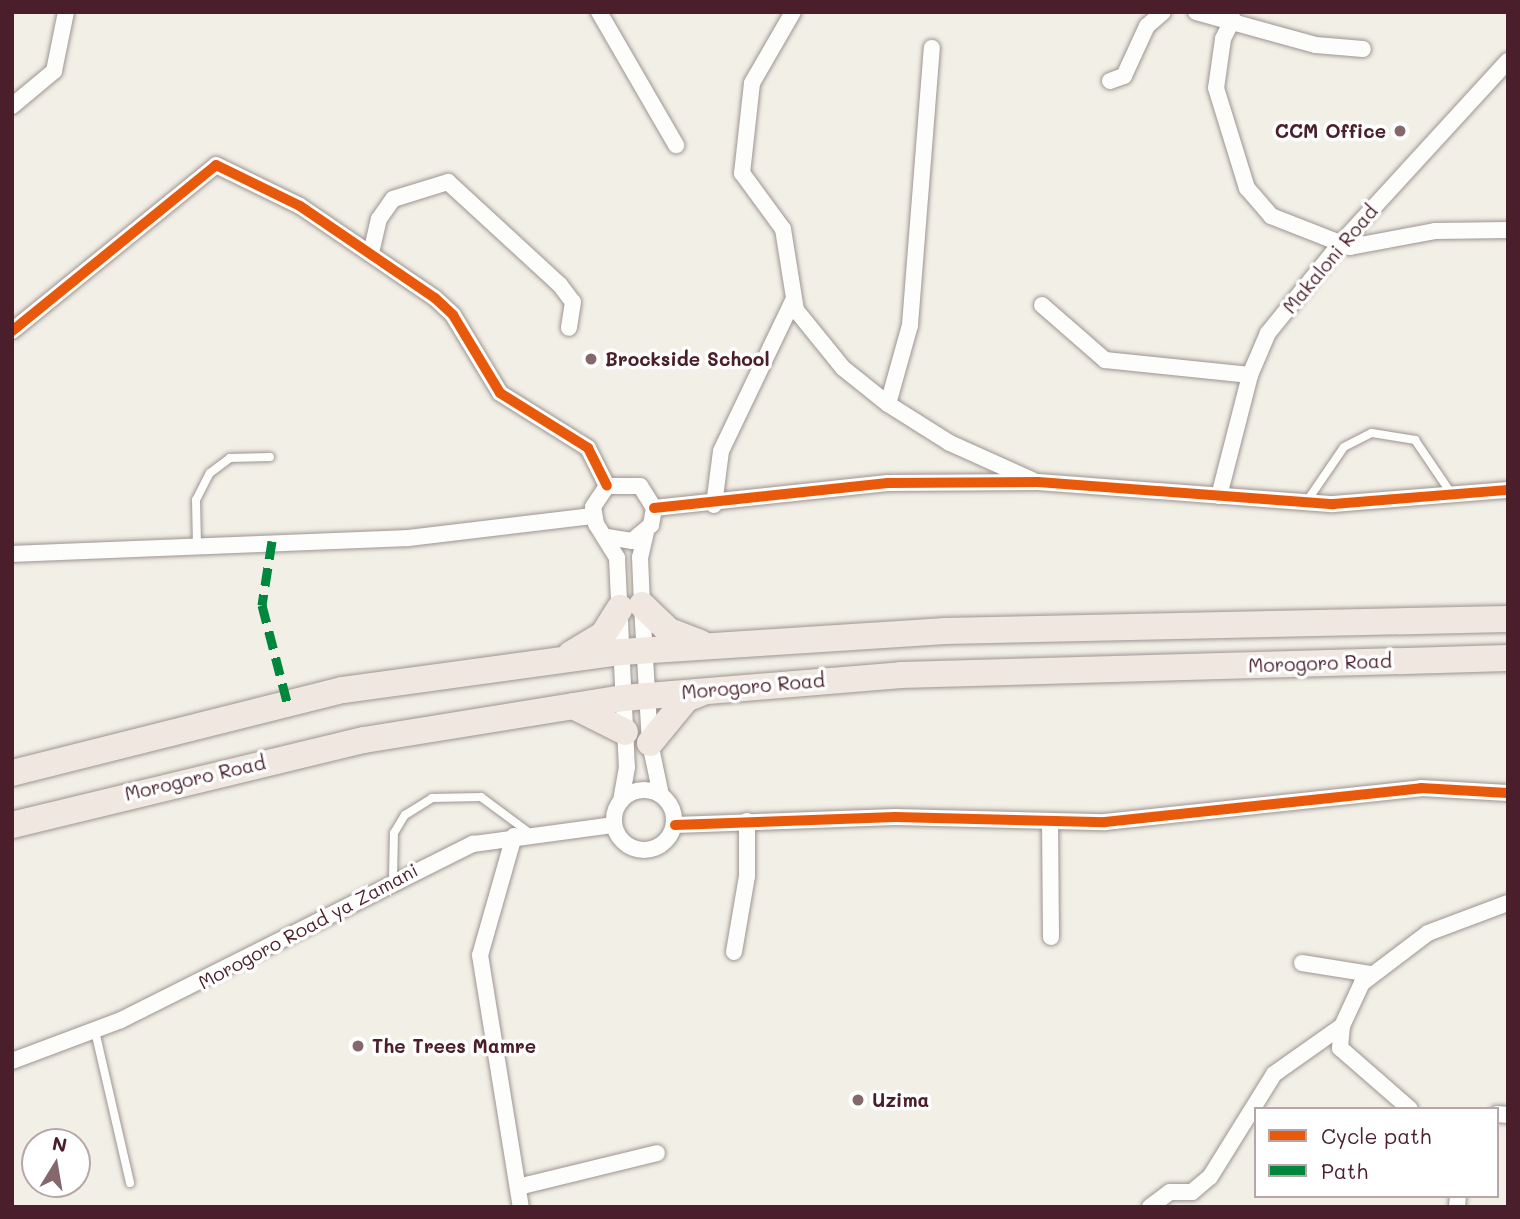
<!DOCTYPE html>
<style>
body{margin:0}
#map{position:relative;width:1520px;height:1219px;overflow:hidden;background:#f2efe6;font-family:Mali,sans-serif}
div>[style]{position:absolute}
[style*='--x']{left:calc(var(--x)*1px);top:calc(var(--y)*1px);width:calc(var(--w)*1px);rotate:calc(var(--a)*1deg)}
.roads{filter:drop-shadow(0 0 2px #9d9492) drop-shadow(0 0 2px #9d9492)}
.service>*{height:8px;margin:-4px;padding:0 4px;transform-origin:4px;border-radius:4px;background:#fdfdfb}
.minor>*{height:16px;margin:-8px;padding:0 8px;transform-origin:8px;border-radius:8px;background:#fdfdfb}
.minor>.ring{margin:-8px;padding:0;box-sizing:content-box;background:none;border:16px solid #fdfdfb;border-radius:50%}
.trunk>*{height:26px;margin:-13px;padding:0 13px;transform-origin:13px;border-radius:13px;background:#efe7e0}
.quiet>*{height:9px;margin-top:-4.5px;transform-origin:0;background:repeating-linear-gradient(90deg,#00873e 0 18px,transparent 0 27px)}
.cycleway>*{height:10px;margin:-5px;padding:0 5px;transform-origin:5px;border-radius:5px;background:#e8590c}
.dots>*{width:19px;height:19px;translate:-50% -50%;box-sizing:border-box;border:4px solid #fff;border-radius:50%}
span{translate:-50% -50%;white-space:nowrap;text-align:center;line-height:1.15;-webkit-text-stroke:7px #fff;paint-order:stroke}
.poi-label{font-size:19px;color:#4a1f2b;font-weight:700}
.right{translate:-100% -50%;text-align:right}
.left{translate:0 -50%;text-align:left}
.street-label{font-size:19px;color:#4a1f2b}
.frame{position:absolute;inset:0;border:14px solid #4a1f2b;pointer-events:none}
.legend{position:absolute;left:1254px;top:1107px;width:245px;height:91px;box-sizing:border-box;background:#fff;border:2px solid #b7a5aa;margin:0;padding:9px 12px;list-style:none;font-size:21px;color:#4a1f2b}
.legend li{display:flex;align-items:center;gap:14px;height:35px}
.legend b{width:35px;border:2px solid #b7a5aa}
.north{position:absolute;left:21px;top:1128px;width:70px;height:70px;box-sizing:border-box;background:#fff;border:2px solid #b7a5aa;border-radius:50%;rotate:11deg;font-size:19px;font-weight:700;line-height:28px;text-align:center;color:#4a1f2b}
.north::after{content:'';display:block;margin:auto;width:24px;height:32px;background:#85686c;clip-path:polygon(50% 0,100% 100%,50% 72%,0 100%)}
</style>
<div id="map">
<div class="roads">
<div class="service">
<div style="--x:1307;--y:501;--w:65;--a:-55.6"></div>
<div style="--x:1344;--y:447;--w:31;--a:-27"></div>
<div style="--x:1372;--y:433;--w:44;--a:9.2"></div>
<div style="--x:1415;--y:440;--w:64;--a:55.8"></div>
<div style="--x:197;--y:545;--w:45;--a:-91.3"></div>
<div style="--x:196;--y:500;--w:30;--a:-63"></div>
<div style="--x:210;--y:473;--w:25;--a:-37"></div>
<div style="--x:230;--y:458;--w:40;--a:-1.4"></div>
<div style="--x:393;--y:879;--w:46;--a:-88.8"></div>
<div style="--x:394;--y:833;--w:21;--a:-59"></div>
<div style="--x:405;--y:815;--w:32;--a:-32"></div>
<div style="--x:432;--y:798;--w:49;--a:-1.2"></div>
<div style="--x:481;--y:797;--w:62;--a:36.5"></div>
<div style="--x:95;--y:1031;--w:156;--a:77"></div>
</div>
<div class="minor">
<div style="--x:599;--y:12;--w:154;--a:59.9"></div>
<div style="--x:793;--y:12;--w:82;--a:120"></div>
<div style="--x:752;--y:83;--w:91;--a:96.3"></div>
<div style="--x:742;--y:173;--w:69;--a:53.8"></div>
<div style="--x:783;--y:229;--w:82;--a:80.9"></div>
<div style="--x:796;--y:310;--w:75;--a:51"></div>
<div style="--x:843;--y:368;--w:58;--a:38.7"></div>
<div style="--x:888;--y:404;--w:73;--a:32.2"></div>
<div style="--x:950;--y:443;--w:90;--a:24.3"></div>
<div style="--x:1196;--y:12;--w:124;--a:15.4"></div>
<div style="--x:1316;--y:45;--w:47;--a:4.9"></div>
<div style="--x:1233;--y:19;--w:22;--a:117"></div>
<div style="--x:1223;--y:39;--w:49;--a:98.1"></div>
<div style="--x:1216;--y:88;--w:105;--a:72.8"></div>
<div style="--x:1247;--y:188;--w:37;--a:49"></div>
<div style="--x:1271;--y:216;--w:85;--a:21.4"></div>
<div style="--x:1350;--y:247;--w:86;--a:-10.7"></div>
<div style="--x:1435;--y:231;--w:73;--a:-0.8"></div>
<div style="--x:1110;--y:81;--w:15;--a:-20"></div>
<div style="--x:1124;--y:76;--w:55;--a:-65.3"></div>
<div style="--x:1147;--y:26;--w:21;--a:-41"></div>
<div style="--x:12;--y:106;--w:55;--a:-39.8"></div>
<div style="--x:54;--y:71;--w:60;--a:-78.5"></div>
<div style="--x:371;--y:253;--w:35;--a:-77"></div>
<div style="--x:379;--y:219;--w:24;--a:-55"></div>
<div style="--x:393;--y:199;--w:58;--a:-17.2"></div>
<div style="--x:448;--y:182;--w:152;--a:42.6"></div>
<div style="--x:560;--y:285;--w:21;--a:53"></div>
<div style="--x:573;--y:302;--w:26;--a:99"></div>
<div style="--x:1042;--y:305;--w:84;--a:41.1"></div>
<div style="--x:1105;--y:360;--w:146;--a:5.9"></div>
<div style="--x:12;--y:331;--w:263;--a:-39.1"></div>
<div style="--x:216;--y:165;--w:93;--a:26"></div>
<div style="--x:300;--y:206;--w:163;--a:34.3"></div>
<div style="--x:435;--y:298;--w:25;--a:43"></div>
<div style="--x:453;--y:315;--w:91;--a:58.9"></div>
<div style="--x:500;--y:393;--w:104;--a:32"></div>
<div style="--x:588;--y:448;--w:42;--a:63.4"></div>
<div style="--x:888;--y:404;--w:82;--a:-74.4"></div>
<div style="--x:910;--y:325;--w:278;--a:-85.5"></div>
<div style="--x:1219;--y:496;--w:125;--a:-75.6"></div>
<div style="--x:1250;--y:375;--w:46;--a:-66.8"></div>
<div style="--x:1268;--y:333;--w:116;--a:-51"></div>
<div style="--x:1341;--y:243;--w:247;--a:-47.5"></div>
<div style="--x:714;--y:505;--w:54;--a:-82.6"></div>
<div style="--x:721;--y:451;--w:166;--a:-64.4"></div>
<div style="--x:654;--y:508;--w:235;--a:-6.1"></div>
<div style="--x:888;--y:483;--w:150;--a:-0.4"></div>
<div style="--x:1038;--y:482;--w:296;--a:4.3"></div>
<div style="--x:1333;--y:504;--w:176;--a:-4.6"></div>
<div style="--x:646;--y:532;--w:26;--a:103"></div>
<div style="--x:640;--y:557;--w:48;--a:87.6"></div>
<div style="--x:642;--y:605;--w:138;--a:86.7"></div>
<div style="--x:650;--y:743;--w:53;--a:78.1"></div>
<div style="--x:607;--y:537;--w:25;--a:9"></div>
<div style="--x:632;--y:541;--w:25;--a:-40"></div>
<div style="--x:651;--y:525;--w:17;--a:-80"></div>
<div style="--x:654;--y:508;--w:26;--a:-122"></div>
<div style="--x:640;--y:486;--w:33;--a:180"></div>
<div style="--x:607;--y:486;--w:25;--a:124"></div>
<div style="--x:593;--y:507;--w:17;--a:80"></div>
<div style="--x:596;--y:524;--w:40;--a:58"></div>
<div style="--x:617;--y:558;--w:209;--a:87.3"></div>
<div style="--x:627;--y:767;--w:34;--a:100"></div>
<div style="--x:12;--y:554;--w:396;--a:-2.3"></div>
<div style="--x:408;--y:538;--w:186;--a:-6.8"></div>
<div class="ring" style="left:614px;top:790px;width:44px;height:44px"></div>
<div style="--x:1050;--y:821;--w:116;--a:89.5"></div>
<div style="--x:675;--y:825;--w:220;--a:-2.1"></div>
<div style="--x:895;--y:817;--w:210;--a:1.4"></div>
<div style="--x:1105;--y:822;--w:318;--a:-6.1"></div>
<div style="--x:1421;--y:788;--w:87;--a:3.3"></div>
<div style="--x:514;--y:836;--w:124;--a:105.9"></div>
<div style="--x:480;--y:955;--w:255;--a:80.8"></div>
<div style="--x:734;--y:952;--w:77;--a:-80.3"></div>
<div style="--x:747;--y:876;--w:55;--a:-90"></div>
<div style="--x:1302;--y:963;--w:70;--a:9.1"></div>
<div style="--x:12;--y:1061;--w:116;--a:-20.6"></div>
<div style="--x:121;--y:1020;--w:394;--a:-26.6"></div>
<div style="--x:473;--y:844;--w:142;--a:-7.7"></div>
<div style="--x:1410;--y:1109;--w:93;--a:-138.9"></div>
<div style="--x:1340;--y:1048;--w:22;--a:-85"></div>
<div style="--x:1342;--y:1026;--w:47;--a:-65.1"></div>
<div style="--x:1362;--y:983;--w:83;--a:-37.1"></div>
<div style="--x:1428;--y:933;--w:85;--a:-20.6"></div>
<div style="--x:1497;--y:1114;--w:11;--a:5"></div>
<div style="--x:518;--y:1187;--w:143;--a:-13.7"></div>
<div style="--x:1150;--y:1207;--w:25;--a:-37"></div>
<div style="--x:1170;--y:1192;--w:22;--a:0"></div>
<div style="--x:1192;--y:1192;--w:23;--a:-40"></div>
<div style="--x:1210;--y:1177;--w:121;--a:-58.1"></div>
<div style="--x:1274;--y:1074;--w:83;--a:-35.2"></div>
<div style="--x:1457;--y:1207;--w:11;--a:-85"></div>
</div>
<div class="trunk">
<div style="--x:642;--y:605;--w:37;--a:44"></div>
<div style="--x:669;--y:631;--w:34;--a:21"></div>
<div style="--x:571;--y:654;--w:37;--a:-31"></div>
<div style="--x:603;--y:635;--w:32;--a:-58"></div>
<div style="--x:573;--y:706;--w:58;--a:26.6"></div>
<div style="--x:650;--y:743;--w:57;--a:-50.7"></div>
<div style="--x:686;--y:699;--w:16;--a:-22"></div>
<div style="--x:12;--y:773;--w:341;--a:-14.1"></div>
<div style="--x:343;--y:690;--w:281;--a:-7.8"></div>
<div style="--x:621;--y:652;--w:325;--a:-3.7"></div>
<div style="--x:945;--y:631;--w:563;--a:-1.22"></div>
<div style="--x:12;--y:825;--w:362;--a:-13.6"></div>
<div style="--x:364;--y:740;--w:262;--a:-9.2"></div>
<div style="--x:623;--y:698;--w:279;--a:-4.7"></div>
<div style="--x:901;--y:675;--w:607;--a:-1.6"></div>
</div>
</div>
<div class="quiet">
<div style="--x:272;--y:541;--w:65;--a:98.9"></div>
<div style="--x:262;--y:605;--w:100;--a:75.5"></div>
</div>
<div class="cycleway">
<div style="--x:12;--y:331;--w:263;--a:-39.1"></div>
<div style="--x:216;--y:165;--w:93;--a:26"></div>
<div style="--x:300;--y:206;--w:163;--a:34.3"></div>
<div style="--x:435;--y:298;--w:25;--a:43"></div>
<div style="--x:453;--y:315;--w:91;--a:58.9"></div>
<div style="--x:500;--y:393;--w:104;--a:32"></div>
<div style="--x:588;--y:448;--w:42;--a:63.4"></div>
<div style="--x:654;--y:508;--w:235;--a:-6.1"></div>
<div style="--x:888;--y:483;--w:150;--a:-0.4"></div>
<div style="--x:1038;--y:482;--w:296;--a:4.3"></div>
<div style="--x:1333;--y:504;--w:176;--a:-4.6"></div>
<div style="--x:675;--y:825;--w:220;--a:-2.1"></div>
<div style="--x:895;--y:817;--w:210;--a:1.4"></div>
<div style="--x:1105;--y:822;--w:318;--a:-6.1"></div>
<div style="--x:1421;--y:788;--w:87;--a:3.3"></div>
</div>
<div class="dots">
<div style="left:1400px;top:131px;background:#85686c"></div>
<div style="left:591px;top:359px;background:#85686c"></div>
<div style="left:358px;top:1046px;background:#85686c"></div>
<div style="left:858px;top:1100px;background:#85686c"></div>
</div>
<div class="poi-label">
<span class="right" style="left:1386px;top:131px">CCM Office</span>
<span class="left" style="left:605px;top:359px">Brockside School</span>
<span class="left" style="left:372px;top:1046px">The Trees Mamre</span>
<span class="left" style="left:872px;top:1100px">Uzima</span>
</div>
<div class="street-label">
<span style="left:1330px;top:259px;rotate:-50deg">Makaloni Road</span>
<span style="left:1320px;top:663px;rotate:-2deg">Morogoro Road</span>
<span style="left:753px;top:686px;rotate:-5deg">Morogoro Road</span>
<span style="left:195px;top:778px;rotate:-13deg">Morogoro Road</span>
<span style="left:308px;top:926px;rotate:-28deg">Morogoro Road ya Zamani</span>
</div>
<div class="frame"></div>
<ul class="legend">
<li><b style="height:9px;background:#e8590c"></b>Cycle path</li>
<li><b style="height:9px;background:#00873e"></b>Path</li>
</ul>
<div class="north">N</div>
</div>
